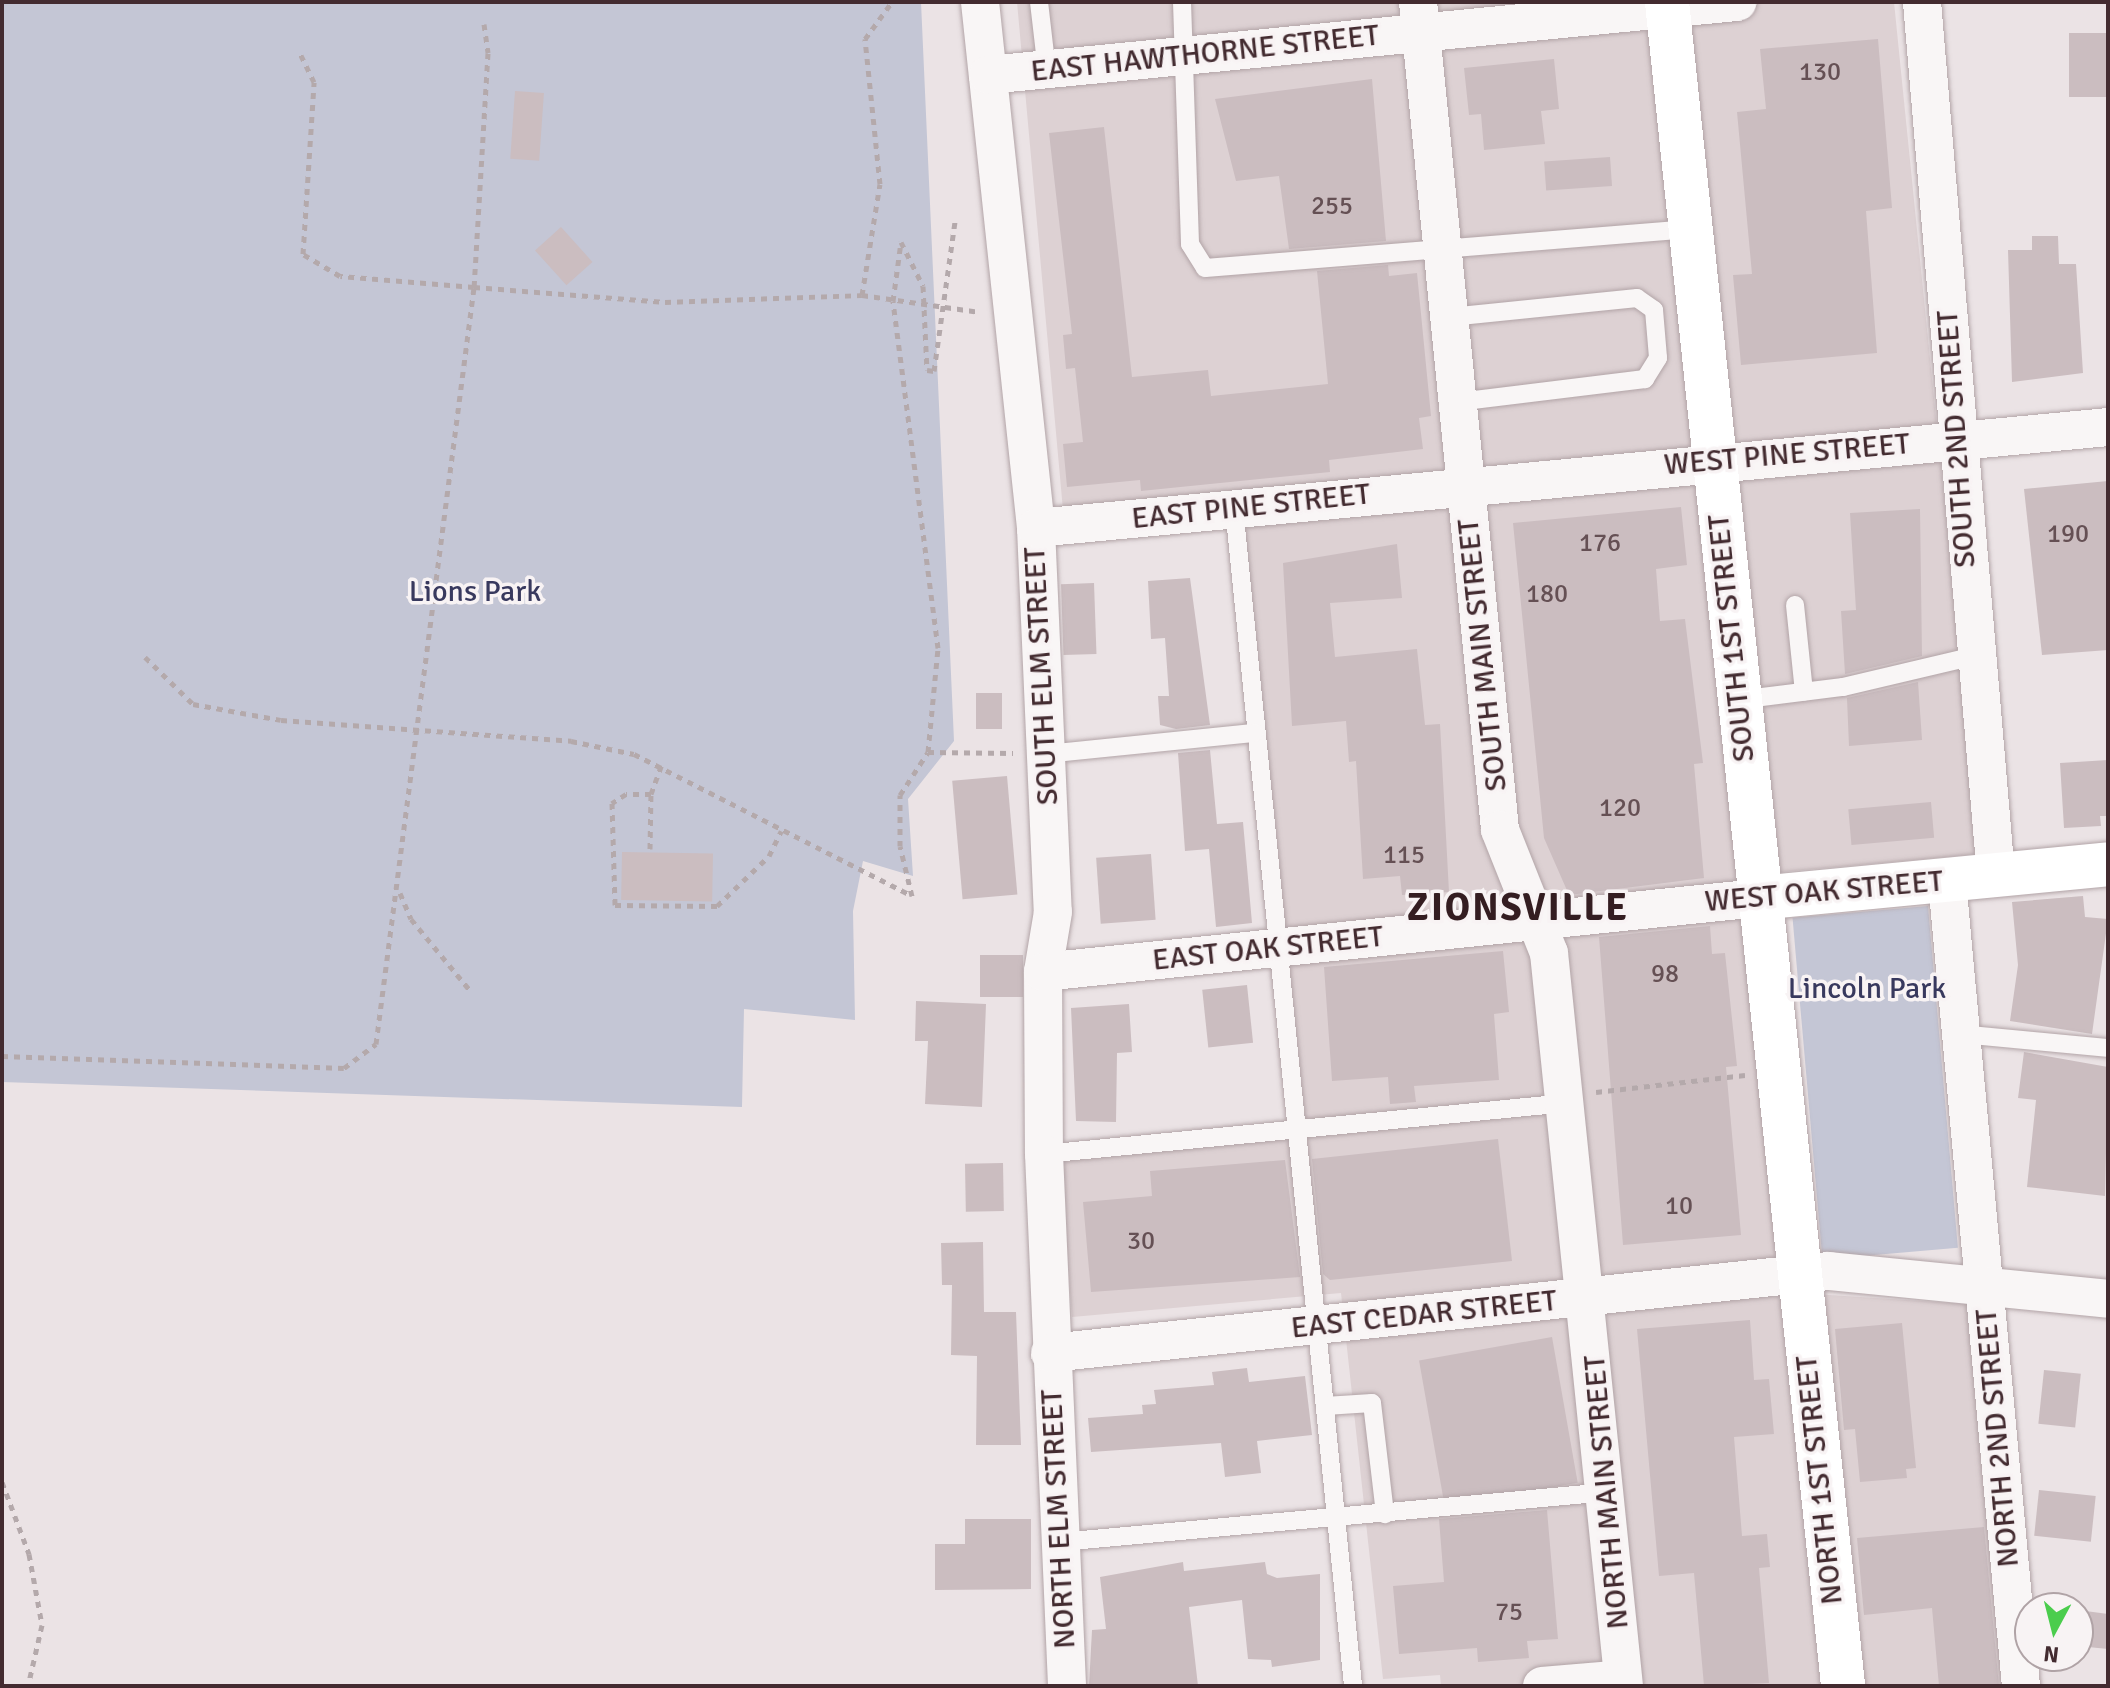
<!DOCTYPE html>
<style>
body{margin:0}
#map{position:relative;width:2110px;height:1688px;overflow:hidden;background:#ebe3e5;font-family:Signika,sans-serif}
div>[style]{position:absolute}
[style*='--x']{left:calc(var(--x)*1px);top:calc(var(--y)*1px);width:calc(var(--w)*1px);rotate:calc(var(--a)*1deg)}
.built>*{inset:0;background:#ddd1d3}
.green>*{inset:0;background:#c4c6d5;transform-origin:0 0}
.building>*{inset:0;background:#cbbdc0;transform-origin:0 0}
.path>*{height:5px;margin-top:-2.5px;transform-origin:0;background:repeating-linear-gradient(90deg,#b4a9ab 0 6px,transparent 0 12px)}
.roads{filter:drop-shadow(0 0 2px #b2a4a7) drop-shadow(0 0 2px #b2a4a7)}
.lane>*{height:18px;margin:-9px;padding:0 9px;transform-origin:9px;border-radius:9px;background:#f9f6f6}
.street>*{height:38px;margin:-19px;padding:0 19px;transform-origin:19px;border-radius:19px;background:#f9f6f6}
.secondary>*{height:44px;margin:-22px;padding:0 22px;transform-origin:22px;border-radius:22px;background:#fff}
span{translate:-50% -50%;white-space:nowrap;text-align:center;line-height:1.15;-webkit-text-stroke:7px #f8f3f4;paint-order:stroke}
.number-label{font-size:26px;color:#655054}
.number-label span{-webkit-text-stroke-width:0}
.street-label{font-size:30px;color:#432b30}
.park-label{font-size:30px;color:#38395e}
.district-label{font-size:38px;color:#341d21;font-weight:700;letter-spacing:2px}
.frame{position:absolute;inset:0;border:4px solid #432b30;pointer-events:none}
.north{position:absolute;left:2014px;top:1592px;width:80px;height:80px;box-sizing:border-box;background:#f8f3f4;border:2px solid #b0a3a6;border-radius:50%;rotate:187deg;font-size:22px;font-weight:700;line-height:32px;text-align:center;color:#432b30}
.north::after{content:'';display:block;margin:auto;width:28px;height:36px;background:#4bcd4d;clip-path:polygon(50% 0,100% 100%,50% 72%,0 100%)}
</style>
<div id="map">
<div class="built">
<div style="clip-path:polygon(1017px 2px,1894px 2px,1980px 854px,1746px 875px,1798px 1293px,1968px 1304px,2006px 1686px,1441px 1686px,1440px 1675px,1383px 1679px,1341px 1293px,1072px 1317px,1060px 1161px,1308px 1137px,1279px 935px,1242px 493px,1063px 510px)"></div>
</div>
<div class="green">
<div style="clip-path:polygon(2px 2px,921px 2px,954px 741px,908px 799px,913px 876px,863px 861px,853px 911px,855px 1020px,744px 1009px,742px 1107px,2px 1082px)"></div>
<div style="left:1928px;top:906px;width:343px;height:136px;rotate:85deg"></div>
</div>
<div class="building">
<div style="left:2108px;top:33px;width:64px;height:39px;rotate:90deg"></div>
<div style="clip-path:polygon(1878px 39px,1892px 208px,1866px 211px,1877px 353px,1741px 365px,1733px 275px,1752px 274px,1737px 112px,1766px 109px,1760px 49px)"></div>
<div style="clip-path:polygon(1554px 59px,1559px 109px,1541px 111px,1545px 144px,1484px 150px,1481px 114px,1469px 115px,1464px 68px)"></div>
<div style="clip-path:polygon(1372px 79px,1386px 241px,1289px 249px,1279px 176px,1236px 181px,1215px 99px)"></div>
<div style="left:515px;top:91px;width:29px;height:68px;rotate:4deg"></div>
<div style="clip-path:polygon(1104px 127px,1132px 377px,1208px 370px,1211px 396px,1328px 384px,1317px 271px,1388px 265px,1389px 276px,1417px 273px,1431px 416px,1419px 418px,1423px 449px,1329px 460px,1330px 472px,1141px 491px,1140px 480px,1067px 487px,1063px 444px,1083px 442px,1075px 368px,1066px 369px,1063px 335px,1072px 334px,1049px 133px)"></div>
<div style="left:1610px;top:157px;width:29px;height:66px;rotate:86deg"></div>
<div style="left:561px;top:227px;width:47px;height:35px;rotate:48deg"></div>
<div style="clip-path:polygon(2032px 236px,2058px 236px,2059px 264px,2076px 264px,2083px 373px,2012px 382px,2008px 250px,2032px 250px)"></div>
<div style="clip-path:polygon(2108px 481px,2108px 650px,2042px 655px,2024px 489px)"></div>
<div style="clip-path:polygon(1681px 507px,1687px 565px,1656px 569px,1660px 621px,1685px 619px,1703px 763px,1694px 764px,1704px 878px,1569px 895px,1544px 838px,1513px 523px)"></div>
<div style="clip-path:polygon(1920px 509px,1922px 656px,1845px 674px,1841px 611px,1856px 610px,1850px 513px)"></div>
<div style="clip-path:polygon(1397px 544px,1402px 598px,1330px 603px,1335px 657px,1417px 649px,1425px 725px,1440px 724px,1449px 892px,1402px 895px,1400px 876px,1363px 879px,1356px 761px,1349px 762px,1346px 721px,1292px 726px,1283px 563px)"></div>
<div style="clip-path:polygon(1190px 578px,1210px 725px,1176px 729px,1160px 725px,1158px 696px,1169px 696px,1165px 638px,1151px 639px,1148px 581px)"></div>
<div style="left:1094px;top:583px;width:71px;height:33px;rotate:88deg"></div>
<div style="clip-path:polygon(1918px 682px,1922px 740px,1849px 746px,1847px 698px)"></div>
<div style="left:1002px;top:693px;width:36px;height:26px;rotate:90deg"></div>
<div style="clip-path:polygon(1210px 750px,1217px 824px,1243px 822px,1252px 923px,1216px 927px,1209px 849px,1185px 851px,1178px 753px)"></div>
<div style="clip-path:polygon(2108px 760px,2108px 816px,2100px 816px,2101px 826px,2064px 828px,2060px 763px)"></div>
<div style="left:1007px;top:776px;width:119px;height:55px;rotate:85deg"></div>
<div style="left:1931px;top:802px;width:36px;height:83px;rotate:85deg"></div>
<div style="left:622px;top:852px;width:91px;height:48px;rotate:1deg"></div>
<div style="left:1151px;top:854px;width:66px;height:55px;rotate:86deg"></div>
<div style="clip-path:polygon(2083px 896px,2085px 917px,2108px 919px,2092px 1034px,2010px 1021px,2018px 965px,2012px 902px)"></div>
<div style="clip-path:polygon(1710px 926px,1712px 954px,1725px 953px,1737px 1066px,1726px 1067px,1741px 1235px,1623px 1245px,1599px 937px)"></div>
<div style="clip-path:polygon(1503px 951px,1509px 1012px,1494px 1014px,1499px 1080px,1414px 1086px,1416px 1102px,1390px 1104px,1388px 1077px,1332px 1081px,1324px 967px)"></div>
<div style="left:980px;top:955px;width:43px;height:42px"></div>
<div style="left:1247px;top:985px;width:58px;height:45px;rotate:84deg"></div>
<div style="clip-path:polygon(916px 1001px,986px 1004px,982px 1107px,925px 1104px,928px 1041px,915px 1041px)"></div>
<div style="clip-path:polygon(1129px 1004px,1132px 1052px,1117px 1053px,1116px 1122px,1076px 1121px,1071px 1008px)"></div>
<div style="clip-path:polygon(2024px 1052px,2108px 1067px,2105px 1196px,2027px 1187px,2036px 1100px,2018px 1098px)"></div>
<div style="clip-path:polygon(1498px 1139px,1512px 1261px,1330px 1280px,1323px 1274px,1312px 1159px)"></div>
<div style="clip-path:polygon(1285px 1160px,1300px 1277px,1091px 1292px,1083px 1202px,1152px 1196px,1150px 1171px)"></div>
<div style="left:1003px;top:1163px;width:48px;height:38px;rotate:89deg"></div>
<div style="clip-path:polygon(983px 1242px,984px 1312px,1016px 1312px,1021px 1445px,976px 1445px,977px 1356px,951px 1355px,952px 1285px,942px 1285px,941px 1243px)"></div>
<div style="clip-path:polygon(1750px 1320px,1754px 1380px,1769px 1379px,1774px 1434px,1734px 1437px,1742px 1536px,1767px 1534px,1770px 1567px,1759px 1568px,1769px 1683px,1704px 1686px,1694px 1573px,1659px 1576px,1637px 1329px)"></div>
<div style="clip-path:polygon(1902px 1323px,1916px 1468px,1906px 1469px,1907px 1478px,1860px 1482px,1855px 1429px,1844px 1430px,1835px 1329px)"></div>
<div style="left:1552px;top:1337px;width:148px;height:135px;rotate:80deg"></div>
<div style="clip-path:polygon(1247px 1368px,1249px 1382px,1305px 1376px,1312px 1435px,1257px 1441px,1261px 1473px,1225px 1477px,1221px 1443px,1091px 1452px,1088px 1418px,1143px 1414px,1142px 1405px,1156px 1404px,1154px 1390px,1214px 1385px,1212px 1372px)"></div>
<div style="left:2044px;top:1370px;width:37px;height:54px;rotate:6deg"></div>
<div style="left:2039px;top:1490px;width:57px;height:46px;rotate:6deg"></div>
<div style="clip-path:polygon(1547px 1510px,1558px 1639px,1527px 1641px,1529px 1658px,1478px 1662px,1477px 1648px,1399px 1654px,1393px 1586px,1444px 1582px,1439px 1519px)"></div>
<div style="clip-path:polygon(965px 1519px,1031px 1519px,1031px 1589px,935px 1590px,935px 1544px,965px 1544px)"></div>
<div style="clip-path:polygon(1984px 1527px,1999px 1686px,1939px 1686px,1932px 1608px,1864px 1615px,1857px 1538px)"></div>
<div style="clip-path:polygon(1183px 1562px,1184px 1571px,1265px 1562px,1267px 1574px,1277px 1578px,1320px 1574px,1320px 1660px,1272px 1667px,1271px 1660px,1248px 1659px,1242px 1600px,1189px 1607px,1198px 1686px,1089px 1686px,1092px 1630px,1106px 1629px,1100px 1577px)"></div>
<div style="clip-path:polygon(2078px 1610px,2108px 1614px,2108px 1649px,2078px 1646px)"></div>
</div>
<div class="path">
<div style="--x:484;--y:24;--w:29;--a:82"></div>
<div style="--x:488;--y:53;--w:234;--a:93.4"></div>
<div style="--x:474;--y:287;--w:192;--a:4.5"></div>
<div style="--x:665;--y:302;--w:197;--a:-2"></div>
<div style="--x:862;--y:295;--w:119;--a:8.2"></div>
<div style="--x:862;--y:295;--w:112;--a:-80.8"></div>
<div style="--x:880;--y:184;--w:146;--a:-95.9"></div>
<div style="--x:865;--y:39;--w:46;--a:-53.9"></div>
<div style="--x:145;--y:657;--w:67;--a:44.4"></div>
<div style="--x:193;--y:704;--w:89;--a:10.3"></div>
<div style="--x:281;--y:720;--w:291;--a:4.1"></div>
<div style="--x:571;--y:741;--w:64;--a:11.7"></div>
<div style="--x:634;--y:754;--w:311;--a:27"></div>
<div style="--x:928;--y:752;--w:85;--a:0.7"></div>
<div style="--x:651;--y:794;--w:25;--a:180"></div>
<div style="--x:626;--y:794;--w:17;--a:147"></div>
<div style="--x:612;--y:803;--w:102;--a:88.3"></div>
<div style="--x:615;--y:905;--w:102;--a:0.6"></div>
<div style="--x:717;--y:906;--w:72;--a:-43.9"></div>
<div style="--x:769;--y:856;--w:28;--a:-64"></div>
<div style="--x:650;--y:849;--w:55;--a:-89"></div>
<div style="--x:651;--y:794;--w:30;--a:-70"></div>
<div style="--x:400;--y:893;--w:28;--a:67"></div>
<div style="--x:411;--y:919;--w:91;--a:50.4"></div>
<div style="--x:912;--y:896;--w:51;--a:-103.5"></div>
<div style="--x:900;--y:846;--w:51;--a:-90"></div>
<div style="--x:900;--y:795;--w:51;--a:-56.9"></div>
<div style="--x:928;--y:752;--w:104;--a:-84.5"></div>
<div style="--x:938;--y:648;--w:350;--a:-97.4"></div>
<div style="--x:893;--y:301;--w:60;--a:-82.3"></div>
<div style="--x:901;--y:242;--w:49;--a:63.4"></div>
<div style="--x:923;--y:286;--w:84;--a:87.3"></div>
<div style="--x:927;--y:370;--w:7;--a:8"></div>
<div style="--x:934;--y:371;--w:151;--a:-82"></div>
<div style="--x:2;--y:1056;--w:342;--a:2"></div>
<div style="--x:344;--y:1068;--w:40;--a:-37"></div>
<div style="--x:376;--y:1044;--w:763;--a:-82.62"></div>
<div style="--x:474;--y:287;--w:134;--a:-175.3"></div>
<div style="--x:340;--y:276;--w:43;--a:-149.3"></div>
<div style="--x:303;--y:254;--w:172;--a:-86.3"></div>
<div style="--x:314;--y:82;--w:34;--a:-116"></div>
<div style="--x:1596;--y:1092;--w:150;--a:-6.5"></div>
<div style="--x:2;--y:1482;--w:77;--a:69.4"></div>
<div style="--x:29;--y:1554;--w:72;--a:79.6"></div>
<div style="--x:42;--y:1625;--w:63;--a:102.9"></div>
</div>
<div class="roads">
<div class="lane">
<div style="--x:1039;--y:2;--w:69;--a:83.4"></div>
<div style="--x:1182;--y:2;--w:242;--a:88.1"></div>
<div style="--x:1190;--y:244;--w:28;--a:58"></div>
<div style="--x:1205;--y:268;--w:487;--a:-4.6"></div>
<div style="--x:1450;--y:317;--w:188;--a:-5.8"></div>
<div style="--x:1637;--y:298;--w:21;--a:35"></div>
<div style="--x:1654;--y:310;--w:48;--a:85.2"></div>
<div style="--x:1658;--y:358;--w:25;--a:122"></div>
<div style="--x:1645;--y:379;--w:188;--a:173"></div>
<div style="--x:1234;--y:508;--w:1184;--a:84.23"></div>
<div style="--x:1795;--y:605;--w:87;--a:84.1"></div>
<div style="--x:1738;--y:700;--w:106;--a:-7.1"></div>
<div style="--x:1843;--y:687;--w:135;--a:-13.3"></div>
<div style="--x:1046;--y:754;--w:209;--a:-5.8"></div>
<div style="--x:1960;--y:1034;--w:149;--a:5.4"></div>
<div style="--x:1044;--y:1154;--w:525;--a:-5.57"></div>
<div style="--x:1325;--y:1406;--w:47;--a:-3.7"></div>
<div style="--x:1372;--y:1403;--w:112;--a:83.3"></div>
<div style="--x:1060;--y:1542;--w:550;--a:-5.21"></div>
</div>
<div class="street">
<div style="--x:980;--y:2;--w:529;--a:83.92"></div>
<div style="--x:1036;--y:528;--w:384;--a:87.5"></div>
<div style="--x:1053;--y:912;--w:61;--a:99.5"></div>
<div style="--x:1043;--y:972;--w:182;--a:89.7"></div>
<div style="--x:1044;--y:1154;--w:532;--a:87.52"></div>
<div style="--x:1418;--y:2;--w:832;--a:84.34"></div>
<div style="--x:1500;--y:830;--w:132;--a:68.3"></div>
<div style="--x:1549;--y:953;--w:737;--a:84.16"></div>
<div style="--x:1922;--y:2;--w:877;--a:85.16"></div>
<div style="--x:988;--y:75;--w:753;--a:-5.57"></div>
<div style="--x:1036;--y:528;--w:1077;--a:-5.38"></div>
<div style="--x:1947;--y:881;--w:808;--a:84.75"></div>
<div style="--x:1043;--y:972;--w:719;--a:-5.91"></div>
<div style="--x:1050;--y:1353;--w:783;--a:-6.01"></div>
<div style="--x:1829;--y:1271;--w:280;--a:5.7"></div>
<div style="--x:1542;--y:1686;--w:81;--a:-4.9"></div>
</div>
<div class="secondary">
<div style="--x:1667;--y:2;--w:1693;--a:84.03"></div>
<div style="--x:1758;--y:898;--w:352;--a:-5.5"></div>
</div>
</div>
<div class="number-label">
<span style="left:1820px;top:73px">130</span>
<span style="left:1332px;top:207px">255</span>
<span style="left:2068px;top:535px">190</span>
<span style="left:1600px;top:544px">176</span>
<span style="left:1547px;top:595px">180</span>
<span style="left:1620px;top:809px">120</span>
<span style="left:1404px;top:856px">115</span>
<span style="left:1665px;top:975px">98</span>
<span style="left:1679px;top:1207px">10</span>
<span style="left:1141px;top:1242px">30</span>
<span style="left:1509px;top:1613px">75</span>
</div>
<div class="street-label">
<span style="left:1205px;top:54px;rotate:-6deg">EAST HAWTHORNE STREET</span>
<span style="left:1957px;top:439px;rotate:-94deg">SOUTH 2ND STREET</span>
<span style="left:1787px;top:455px;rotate:-5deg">WEST PINE STREET</span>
<span style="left:1251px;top:507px;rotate:-6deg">EAST PINE STREET</span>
<span style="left:1732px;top:638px;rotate:-96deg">SOUTH 1ST STREET</span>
<span style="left:1483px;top:655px;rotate:-96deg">SOUTH MAIN STREET</span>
<span style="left:1042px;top:676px;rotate:-93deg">SOUTH ELM STREET</span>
<span style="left:1824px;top:892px;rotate:-5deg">WEST OAK STREET</span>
<span style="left:1268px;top:949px;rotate:-6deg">EAST OAK STREET</span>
<span style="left:1424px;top:1315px;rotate:-6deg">EAST CEDAR STREET</span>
<span style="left:1998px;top:1438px;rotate:-95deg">NORTH 2ND STREET</span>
<span style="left:1820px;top:1480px;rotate:-96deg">NORTH 1ST STREET</span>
<span style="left:1607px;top:1492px;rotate:-95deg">NORTH MAIN STREET</span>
<span style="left:1059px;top:1519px;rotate:-93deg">NORTH ELM STREET</span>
</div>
<div class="park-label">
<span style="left:475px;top:592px">Lions Park</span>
<span style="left:1867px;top:989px">Lincoln Park</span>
</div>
<div class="district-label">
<span style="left:1518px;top:908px">ZIONSVILLE</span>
</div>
<div class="frame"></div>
<div class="north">N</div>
</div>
